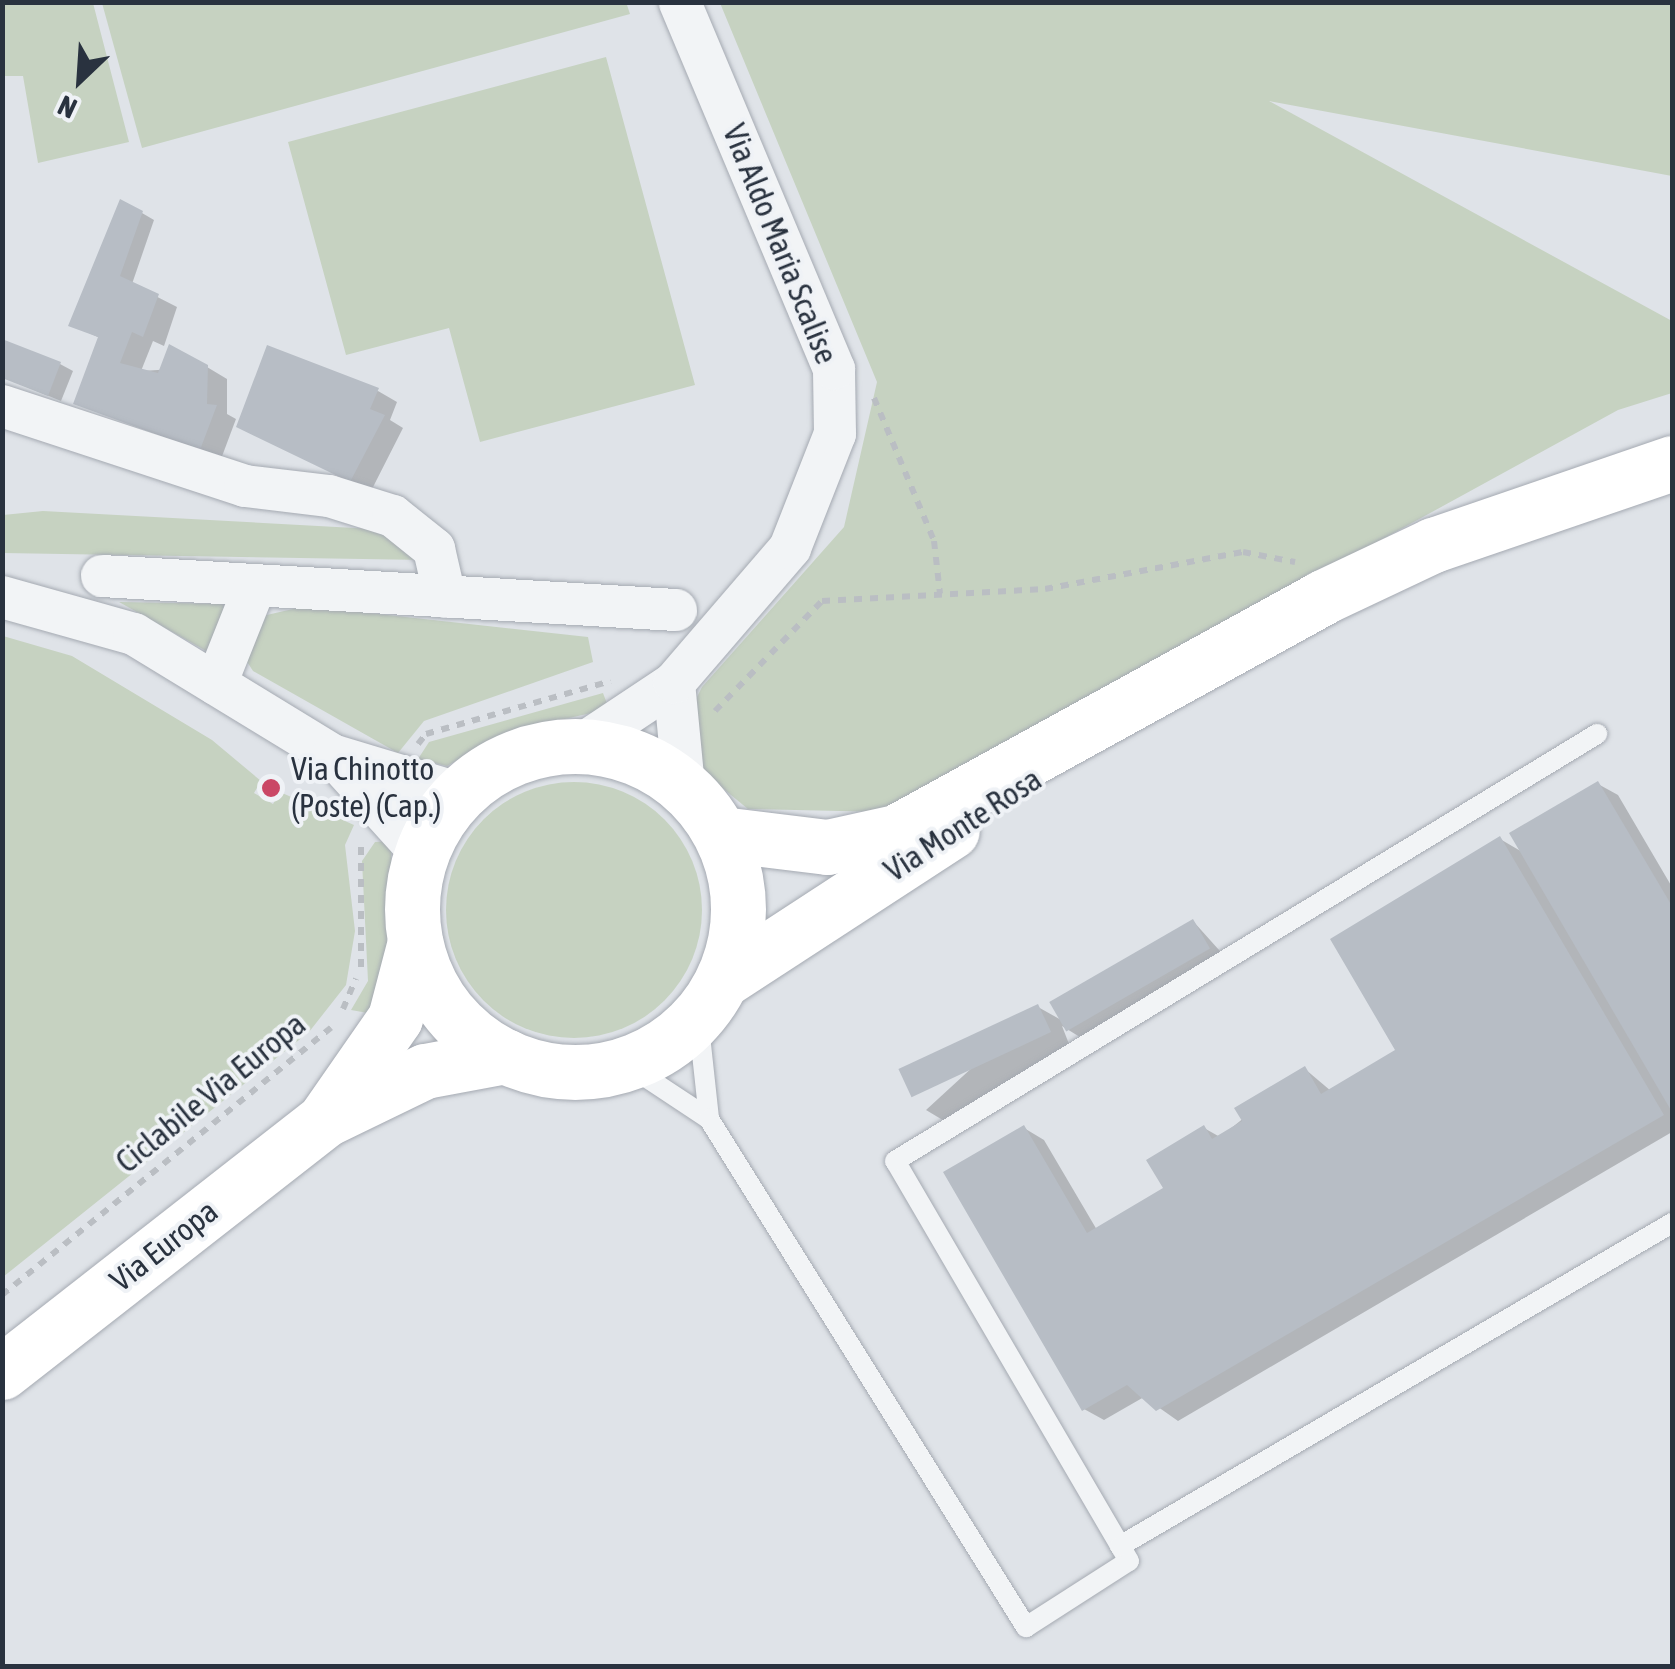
<!DOCTYPE html>
<style>
body{margin:0}
#map{position:relative;width:1675px;height:1669px;overflow:hidden;background:#dfe3e8;font-family:"Asap Condensed",sans-serif}
div>[style]{position:absolute}
[style*='--x']{left:calc(var(--x)*1px);top:calc(var(--y)*1px);width:calc(var(--w)*1px);rotate:calc(var(--a)*1deg)}
.green>*{inset:0;background:#c6d2c1}
.round{border-radius:50%}
.shadow>*{inset:0;background:#0003}
.building>*{inset:0;background:#b7bdc5;transform-origin:0 0}
.path>*{height:6px;margin-top:-3px;transform-origin:0;background:repeating-linear-gradient(90deg,#babec3 0 8px,transparent 0 16px)}
.roads{filter:drop-shadow(0 0 2px #a5aab2) drop-shadow(0 0 2px #a5aab2)}
.lane>*{height:20px;margin:-10px;padding:0 10px;transform-origin:10px;border-radius:10px;background:#f2f4f6}
.street>*{height:42px;margin:-21px;padding:0 21px;transform-origin:21px;border-radius:21px;background:#f2f4f6}
.secondary>*{height:55px;margin:-27.5px;padding:0 27.5px;transform-origin:27.5px;border-radius:27.5px;background:#fff}
.secondary>.ring{margin:-27.5px;padding:0;box-sizing:content-box;background:none;border:55px solid #fff;border-radius:50%}
.dots>*{width:28px;height:28px;translate:-50% -50%;box-sizing:border-box;border:5px solid #eff2f6;border-radius:50%}
span{translate:-50% -50%;white-space:nowrap;text-align:center;line-height:1.15;-webkit-text-stroke:8px #eff2f6;paint-order:stroke}
.street-label{font-size:32px;color:#29323f}
.poi-label{font-size:32px;color:#29323f}
.left{translate:0 -50%;text-align:left}
.frame{position:absolute;inset:0;border:5px solid #29323f;pointer-events:none}
.north{position:absolute;left:30px;top:30px;width:100px;height:100px;-webkit-text-stroke:8px #eff2f6;paint-order:stroke;rotate:205deg;font-size:28px;font-weight:700;line-height:40px;text-align:center;color:#29323f}
.north::after{content:'';display:block;margin:auto;width:35px;height:45px;background:#29323f;clip-path:polygon(50% 0,100% 100%,50% 72%,0 100%)}
</style>
<div id="map">
<div class="green">
<div style="clip-path:polygon(626px 2px,630px 14px,142px 148px,102px 3px)"></div>
<div style="clip-path:polygon(2px 3px,93px 3px,129px 142px,38px 163px,23px 76px,3px 76px)"></div>
<div style="clip-path:polygon(720px 3px,1672px 3px,1672px 176px,1269px 101px,1672px 321px,1672px 393px,1618px 410px,885px 812px,748px 809px,703px 772px,682px 727px,702px 687px,844px 527px,877px 382px)"></div>
<div style="clip-path:polygon(606px 57px,695px 385px,480px 442px,449px 328px,346px 355px,288px 142px)"></div>
<div style="clip-path:polygon(43px 511px,373px 529px,425px 560px,3px 553px,3px 515px)"></div>
<div style="clip-path:polygon(119px 602px,228px 604px,217px 657px)"></div>
<div style="clip-path:polygon(306px 606px,588px 637px,593px 662px,424px 721px,398px 753px,253px 671px,246px 660px,258px 617px)"></div>
<div style="clip-path:polygon(3px 636px,72px 656px,212px 740px,261px 781px,254px 793px,273px 804px,280px 792px,354px 825px,345px 845px,355px 931px,346px 985px,309px 1032px,3px 1277px)"></div>
<div style="clip-path:polygon(603px 693px,609px 709px,507px 732px,447px 766px,418px 759px,429px 742px)"></div>
<div class="round" style="left:446px;top:782px;width:256px;height:256px"></div>
<div style="clip-path:polygon(391px 841px,393px 977px,379px 1015px,351px 1010px,368px 981px,362px 861px,375px 842px)"></div>
</div>
<div class="shadow">
<div style="clip-path:polygon(142px 213px,154px 220px,132px 284px,177px 307px,164px 346px,153px 341px,141px 371px,207px 367px,227px 379px,227px 414px,236px 419px,221px 459px,76px 403px,100px 338px,71px 325px)"></div>
<div style="clip-path:polygon(60px 364px,73px 371px,61px 401px,2px 377px)"></div>
<div style="clip-path:polygon(378px 391px,397px 402px,390px 420px,403px 428px,371px 491px,239px 426px)"></div>
<div style="clip-path:polygon(1598px 784px,1618px 795px,1672px 887px,1672px 1132px,1178px 1421px,1144px 1397px,1104px 1420px,1084px 1409px,1024px 1128px,1044px 1140px,1097px 1230px,1167px 1189px,1204px 1128px,1220px 1137px,1305px 1069px,1331px 1091px,1398px 1051px,1500px 839px,1524px 853px)"></div>
<div style="clip-path:polygon(1193px 921px,1228px 960px,1088px 1042px,1062px 1026px,1069px 1044px,946px 1122px,926px 1110px,1038px 1007px,1063px 1021px)"></div>
</div>
<div class="building">
<div style="clip-path:polygon(120px 199px,143px 211px,120px 276px,159px 294px,143px 337px,132px 332px,120px 363px,158px 373px,169px 344px,208px 365px,207px 404px,217px 405px,200px 450px,73px 404px,98px 337px,68px 326px)"></div>
<div style="clip-path:polygon(2px 339px,61px 362px,48px 396px,2px 378px)"></div>
<div style="clip-path:polygon(267px 345px,379px 388px,370px 409px,385px 415px,350px 482px,236px 427px)"></div>
<div style="clip-path:polygon(1598px 781px,1672px 906px,1672px 1112px,1509px 833px)"></div>
<div style="clip-path:polygon(1500px 836px,1664px 1115px,1156px 1411px,1127px 1385px,1082px 1411px,943px 1172px,1024px 1125px,1087px 1233px,1163px 1188px,1146px 1160px,1204px 1125px,1212px 1139px,1242px 1121px,1234px 1108px,1305px 1066px,1321px 1094px,1395px 1050px,1330px 939px)"></div>
<div style="left:1193px;top:919px;width:34px;height:166px;rotate:60deg"></div>
<div style="left:1038px;top:1004px;width:31px;height:154px;rotate:65deg"></div>
</div>
<div class="path">
<div style="--x:874;--y:398;--w:155;--a:67.2"></div>
<div style="--x:934;--y:541;--w:53;--a:83.5"></div>
<div style="--x:715;--y:711;--w:153;--a:-45.8"></div>
<div style="--x:822;--y:601;--w:223;--a:-3.1"></div>
<div style="--x:1045;--y:589;--w:201;--a:-10.6"></div>
<div style="--x:1243;--y:552;--w:53;--a:10.9"></div>
<div style="--x:418;--y:744;--w:13;--a:-51"></div>
<div style="--x:426;--y:734;--w:192;--a:-16"></div>
<div style="--x:361;--y:967;--w:126;--a:-90"></div>
<div style="--x:343;--y:1009;--w:33;--a:-67"></div>
<div style="--x:2;--y:1295;--w:424;--a:-39.1"></div>
</div>
<div class="roads">
<div class="lane">
<div style="--x:698;--y:1017;--w:103;--a:83.8"></div>
<div style="--x:626;--y:1064;--w:100;--a:33.5"></div>
<div style="--x:709;--y:1119;--w:599;--a:58.04"></div>
<div style="--x:1026;--y:1627;--w:122;--a:-32.7"></div>
<div style="--x:1129;--y:1561;--w:463;--a:-120.3"></div>
<div style="--x:895;--y:1161;--w:822;--a:-31.31"></div>
<div style="--x:1120;--y:1546;--w:640;--a:-30.33"></div>
</div>
<div class="street">
<div style="--x:2;--y:406;--w:256;--a:18.2"></div>
<div style="--x:245;--y:486;--w:85;--a:6.8"></div>
<div style="--x:329;--y:496;--w:67;--a:17.4"></div>
<div style="--x:393;--y:516;--w:53;--a:38.8"></div>
<div style="--x:434;--y:549;--w:49;--a:77.1"></div>
<div style="--x:102;--y:576;--w:575;--a:3.39"></div>
<div style="--x:2;--y:597;--w:137;--a:15.7"></div>
<div style="--x:134;--y:634;--w:232;--a:31.4"></div>
<div style="--x:332;--y:755;--w:135;--a:16.8"></div>
<div style="--x:674;--y:683;--w:104;--a:84.5"></div>
<div style="--x:216;--y:684;--w:105;--a:-68.3"></div>
<div style="--x:581;--y:745;--w:112;--a:-33.7"></div>
<div style="--x:674;--y:683;--w:178;--a:-49.3"></div>
<div style="--x:790;--y:548;--w:123;--a:-68.5"></div>
<div style="--x:835;--y:434;--w:65;--a:-90.9"></div>
<div style="--x:834;--y:369;--w:398;--a:-112.8"></div>
<div style="--x:333;--y:756;--w:131;--a:47.8"></div>
</div>
<div class="secondary">
<div class="ring" style="left:412px;top:746px;width:271px;height:271px"></div>
<div style="--x:721;--y:834;--w:107;--a:7"></div>
<div style="--x:827;--y:847;--w:71;--a:-12.3"></div>
<div style="--x:896;--y:832;--w:487;--a:-28.8"></div>
<div style="--x:1323;--y:597;--w:122;--a:-25.3"></div>
<div style="--x:1433;--y:545;--w:253;--a:-18.9"></div>
<div style="--x:723;--y:980;--w:273;--a:-33.1"></div>
<div style="--x:327;--y:1116;--w:119;--a:-55.2"></div>
<div style="--x:395;--y:1018;--w:79;--a:-75.3"></div>
<div style="--x:2;--y:1372;--w:411;--a:-38"></div>
<div style="--x:326;--y:1119;--w:110;--a:-25.9"></div>
<div style="--x:425;--y:1071;--w:82;--a:-10.5"></div>
</div>
</div>
<div class="dots">
<div style="left:271px;top:788px;background:#ca4765"></div>
</div>
<div class="street-label">
<span style="left:780px;top:244px;rotate:68deg">Via Aldo Maria Scalise</span>
<span style="left:963px;top:825px;rotate:-33deg">Via Monte Rosa</span>
<span style="left:211px;top:1093px;rotate:-39deg">Ciclabile Via Europa</span>
<span style="left:164px;top:1246px;rotate:-38deg">Via Europa</span>
</div>
<div class="poi-label">
<span class="left" style="left:291px;top:788px">Via Chinotto<br>(Poste) (Cap.)</span>
</div>
<div class="frame"></div>
<div class="north">N</div>
</div>
